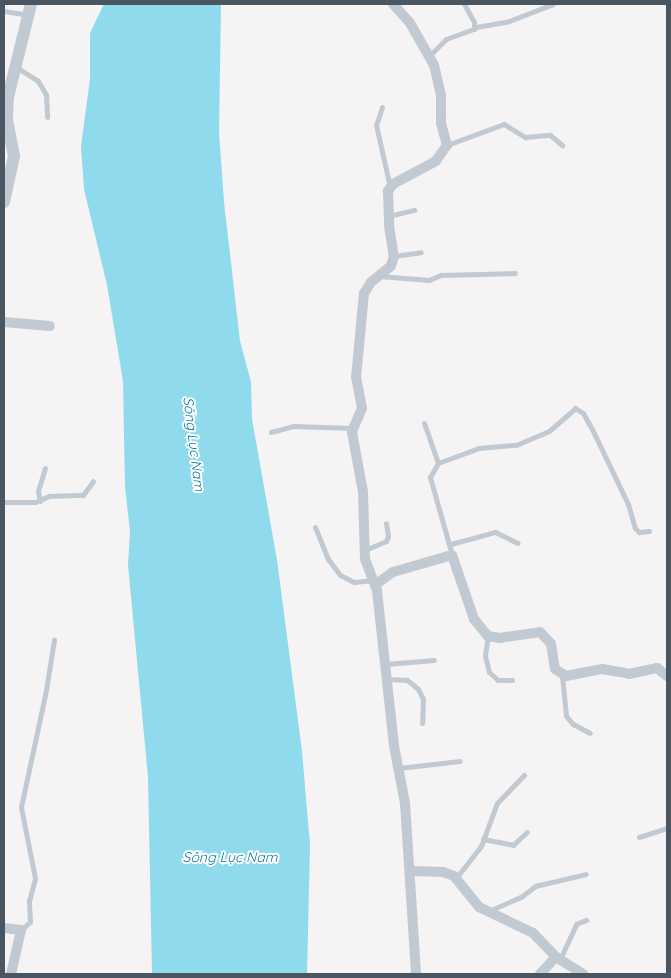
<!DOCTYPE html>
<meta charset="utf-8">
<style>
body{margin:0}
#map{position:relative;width:671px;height:978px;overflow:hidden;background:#f5f3f3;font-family:Quicksand,sans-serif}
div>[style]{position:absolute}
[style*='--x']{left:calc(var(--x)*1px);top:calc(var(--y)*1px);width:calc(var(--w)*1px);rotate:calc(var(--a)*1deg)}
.water>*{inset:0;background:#90daee}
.service>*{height:5px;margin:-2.5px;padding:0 2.5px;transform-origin:2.5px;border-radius:2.5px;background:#c1cad2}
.minor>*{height:10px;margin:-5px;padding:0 5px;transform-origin:5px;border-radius:5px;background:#c1cad2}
.tertiary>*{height:12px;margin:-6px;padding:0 6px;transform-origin:6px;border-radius:6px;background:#c1cad2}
span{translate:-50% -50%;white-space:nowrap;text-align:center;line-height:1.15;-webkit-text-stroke:4px #fff;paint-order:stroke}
.water-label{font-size:14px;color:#0c7c9b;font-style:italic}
.frame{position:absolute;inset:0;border:5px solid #4a5661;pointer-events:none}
</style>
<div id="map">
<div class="water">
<div style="clip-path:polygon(104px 4px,221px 4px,219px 132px,224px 202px,240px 341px,251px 382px,252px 419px,277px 560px,302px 751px,310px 845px,307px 974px,152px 974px,148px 777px,128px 565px,130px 531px,125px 487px,123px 381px,107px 285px,84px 189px,81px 146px,90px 79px,90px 33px)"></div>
</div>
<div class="service">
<div style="--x:4;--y:11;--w:24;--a:9"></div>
<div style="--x:476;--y:27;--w:34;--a:-10"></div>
<div style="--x:509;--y:21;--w:47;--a:-21.1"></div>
<div style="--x:429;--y:56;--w:24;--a:-45"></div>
<div style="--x:446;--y:39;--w:30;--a:-20"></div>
<div style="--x:474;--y:29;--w:7;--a:-90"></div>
<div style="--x:474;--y:22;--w:21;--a:-119"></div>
<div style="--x:16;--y:67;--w:26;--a:32"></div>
<div style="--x:38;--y:81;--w:16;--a:60"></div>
<div style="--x:46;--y:95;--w:22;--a:87"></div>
<div style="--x:382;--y:107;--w:19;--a:108"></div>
<div style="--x:376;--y:125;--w:64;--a:77.3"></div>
<div style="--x:447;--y:145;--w:61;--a:-20.2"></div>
<div style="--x:504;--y:124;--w:25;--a:32"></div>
<div style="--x:525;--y:137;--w:25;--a:-5"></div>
<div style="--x:550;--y:135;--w:16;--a:40"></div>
<div style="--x:388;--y:216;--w:27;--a:-13"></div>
<div style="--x:394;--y:256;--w:27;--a:-8"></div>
<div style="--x:379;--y:276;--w:50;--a:4.6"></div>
<div style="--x:429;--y:280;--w:13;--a:-23"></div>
<div style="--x:441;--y:275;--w:74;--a:-1.5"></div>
<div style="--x:424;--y:423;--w:42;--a:70.7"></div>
<div style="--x:271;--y:432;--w:23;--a:-15"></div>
<div style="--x:293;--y:426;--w:60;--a:1.9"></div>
<div style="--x:40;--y:501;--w:10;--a:-101"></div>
<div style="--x:38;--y:491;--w:24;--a:-73"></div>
<div style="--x:4;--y:502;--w:31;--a:0"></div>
<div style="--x:35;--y:502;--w:15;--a:-23"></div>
<div style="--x:49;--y:496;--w:34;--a:-2"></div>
<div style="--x:83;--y:495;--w:17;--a:-54"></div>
<div style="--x:315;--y:527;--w:35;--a:68"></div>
<div style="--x:328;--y:559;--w:20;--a:53"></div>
<div style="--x:340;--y:575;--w:16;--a:27"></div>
<div style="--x:354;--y:582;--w:19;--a:-6"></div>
<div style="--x:451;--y:544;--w:46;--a:-15.3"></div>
<div style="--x:495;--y:532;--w:25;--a:26"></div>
<div style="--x:365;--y:550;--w:23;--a:-23"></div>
<div style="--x:386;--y:541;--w:5;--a:-68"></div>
<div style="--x:388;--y:536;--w:13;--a:-99"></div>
<div style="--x:452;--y:555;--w:81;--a:-105.8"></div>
<div style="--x:430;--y:477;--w:16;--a:-60"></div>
<div style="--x:438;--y:463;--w:44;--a:-20.1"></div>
<div style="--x:479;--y:448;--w:37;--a:-5"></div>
<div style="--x:516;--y:445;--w:36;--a:-23"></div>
<div style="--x:549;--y:431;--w:35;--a:-41"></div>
<div style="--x:575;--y:408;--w:9;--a:32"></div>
<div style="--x:583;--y:413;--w:18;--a:61"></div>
<div style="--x:592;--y:429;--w:83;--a:64.4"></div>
<div style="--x:628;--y:504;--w:25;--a:74"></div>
<div style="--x:635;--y:528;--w:6;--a:45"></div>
<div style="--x:639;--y:532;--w:10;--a:-6"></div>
<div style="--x:488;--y:636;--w:20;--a:99"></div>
<div style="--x:485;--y:656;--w:16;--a:76"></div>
<div style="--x:489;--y:672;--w:12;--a:42"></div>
<div style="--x:498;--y:680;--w:14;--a:0"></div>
<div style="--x:386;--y:664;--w:48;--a:-4.8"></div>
<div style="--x:562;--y:675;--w:41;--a:84.4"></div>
<div style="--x:566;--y:716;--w:11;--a:49"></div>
<div style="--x:573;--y:724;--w:19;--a:28"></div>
<div style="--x:388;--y:679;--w:19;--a:3"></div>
<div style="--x:407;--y:680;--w:14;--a:39"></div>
<div style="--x:418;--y:689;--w:11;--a:63"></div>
<div style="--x:423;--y:699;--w:24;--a:92"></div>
<div style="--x:399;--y:768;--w:61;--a:-6.5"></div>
<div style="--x:639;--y:837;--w:29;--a:-18"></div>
<div style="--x:483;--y:839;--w:31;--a:11"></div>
<div style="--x:513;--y:845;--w:19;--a:-43"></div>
<div style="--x:456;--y:878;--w:41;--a:-52"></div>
<div style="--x:481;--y:846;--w:46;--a:-69.6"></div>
<div style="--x:497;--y:803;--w:39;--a:-46"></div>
<div style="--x:489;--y:911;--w:35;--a:-24"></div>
<div style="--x:521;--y:897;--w:18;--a:-38"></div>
<div style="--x:535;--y:886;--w:52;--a:-13.2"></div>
<div style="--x:21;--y:930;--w:12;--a:-42"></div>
<div style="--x:30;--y:922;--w:21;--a:-93"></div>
<div style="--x:29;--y:901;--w:24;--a:-75"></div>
<div style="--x:35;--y:878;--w:72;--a:-101.2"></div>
<div style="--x:21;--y:807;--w:120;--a:-77.9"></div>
<div style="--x:46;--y:690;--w:51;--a:-80.9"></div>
<div style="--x:560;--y:959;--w:38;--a:-65"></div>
<div style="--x:576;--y:924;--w:11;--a:-22"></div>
</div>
<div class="minor">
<div style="--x:393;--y:4;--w:25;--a:48"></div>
<div style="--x:410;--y:23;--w:48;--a:60.3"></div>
<div style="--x:434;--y:65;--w:31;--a:77"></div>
<div style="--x:441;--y:95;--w:28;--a:90"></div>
<div style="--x:441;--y:123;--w:23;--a:75"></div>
<div style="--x:447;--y:145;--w:19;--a:125"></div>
<div style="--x:436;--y:161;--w:49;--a:151.9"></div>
<div style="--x:393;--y:184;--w:9;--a:126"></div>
<div style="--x:388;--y:191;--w:35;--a:88"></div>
<div style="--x:389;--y:226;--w:30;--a:81"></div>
<div style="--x:394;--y:256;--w:10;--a:107"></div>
<div style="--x:391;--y:266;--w:26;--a:141"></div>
<div style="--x:371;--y:282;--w:13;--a:122"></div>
<div style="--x:364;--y:293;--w:84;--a:95.4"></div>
<div style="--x:356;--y:377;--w:32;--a:79"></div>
<div style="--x:362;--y:408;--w:26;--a:113"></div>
<div style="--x:352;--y:432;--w:61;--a:79.6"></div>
<div style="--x:363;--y:492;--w:67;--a:88.3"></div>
<div style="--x:365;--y:559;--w:34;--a:69"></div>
<div style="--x:377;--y:591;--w:156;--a:83.7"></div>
<div style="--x:394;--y:746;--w:58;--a:79.1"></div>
<div style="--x:405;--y:803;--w:171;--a:86.3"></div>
<div style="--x:4;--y:322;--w:46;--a:5"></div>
<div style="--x:375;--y:585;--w:22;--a:-36"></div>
<div style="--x:393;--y:572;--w:61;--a:-16.1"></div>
<div style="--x:452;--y:555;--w:68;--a:71"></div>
<div style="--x:474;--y:619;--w:22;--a:51"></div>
<div style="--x:488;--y:636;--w:11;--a:10"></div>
<div style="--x:499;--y:638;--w:41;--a:-8.3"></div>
<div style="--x:540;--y:632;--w:16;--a:47"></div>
<div style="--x:551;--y:644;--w:25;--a:81"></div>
<div style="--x:555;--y:669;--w:13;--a:32"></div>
<div style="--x:566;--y:676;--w:37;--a:-11"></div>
<div style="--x:602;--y:669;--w:27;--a:10"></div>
<div style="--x:629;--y:674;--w:29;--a:-12"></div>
<div style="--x:657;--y:668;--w:13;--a:39"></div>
<div style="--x:412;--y:871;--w:31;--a:2"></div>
<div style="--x:443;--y:872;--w:12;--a:20"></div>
<div style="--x:454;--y:876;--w:40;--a:51"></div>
<div style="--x:479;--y:907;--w:60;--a:25.7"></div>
<div style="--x:533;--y:933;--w:33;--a:46"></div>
<div style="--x:556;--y:957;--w:32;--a:32"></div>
<div style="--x:4;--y:928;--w:17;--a:7"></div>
<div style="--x:21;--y:930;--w:45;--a:102.8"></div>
<div style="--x:540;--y:974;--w:23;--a:-47"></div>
</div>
<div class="tertiary">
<div style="--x:4;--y:202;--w:47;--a:-77.7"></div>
<div style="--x:14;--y:156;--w:37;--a:-101"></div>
<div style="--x:7;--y:120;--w:23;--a:-88"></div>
<div style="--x:8;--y:97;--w:96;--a:-76.1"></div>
</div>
<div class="water-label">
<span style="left:194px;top:444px;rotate:83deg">Sông Lục Nam</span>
<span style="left:230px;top:857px">Sông Lục Nam</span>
</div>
<div class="frame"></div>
</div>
